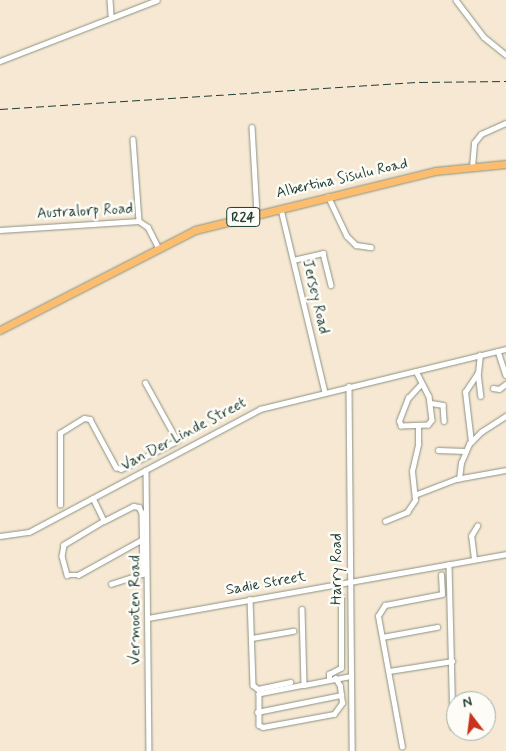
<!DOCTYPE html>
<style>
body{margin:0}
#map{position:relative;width:506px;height:751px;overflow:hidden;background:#f6e8d2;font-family:Mynerve,sans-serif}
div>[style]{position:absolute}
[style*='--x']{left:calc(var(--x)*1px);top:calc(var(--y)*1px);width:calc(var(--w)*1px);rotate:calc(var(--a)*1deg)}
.roads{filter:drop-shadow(0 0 1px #8a9283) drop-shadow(0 0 1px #8a9283)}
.minor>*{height:4.5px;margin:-2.25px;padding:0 2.25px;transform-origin:2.25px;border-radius:2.25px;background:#fff}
.primary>*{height:7px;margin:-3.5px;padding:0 3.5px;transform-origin:3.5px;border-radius:3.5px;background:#fcbd6f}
.rail>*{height:1px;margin-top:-0.5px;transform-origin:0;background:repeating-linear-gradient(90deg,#1f3d34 0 8px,transparent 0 12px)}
span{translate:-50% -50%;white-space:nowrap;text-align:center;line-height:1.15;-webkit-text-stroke:5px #fdfcf7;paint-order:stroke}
.shield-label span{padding:1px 4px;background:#fdfcf7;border:1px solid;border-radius:4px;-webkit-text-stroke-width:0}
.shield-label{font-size:14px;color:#1f3d34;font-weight:700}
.street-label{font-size:15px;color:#1f3d34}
.north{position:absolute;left:446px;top:691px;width:50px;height:50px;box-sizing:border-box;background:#fdfcf7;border:1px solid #a4b0a9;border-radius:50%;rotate:345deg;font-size:14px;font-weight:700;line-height:20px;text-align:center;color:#1f3d34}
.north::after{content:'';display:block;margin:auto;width:18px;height:22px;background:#c8321e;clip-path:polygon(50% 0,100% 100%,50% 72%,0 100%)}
</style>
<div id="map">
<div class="roads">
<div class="minor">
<div style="--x:110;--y:0;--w:15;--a:86"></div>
<div style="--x:456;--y:0;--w:46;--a:52.9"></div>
<div style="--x:484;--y:37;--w:28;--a:39"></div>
<div style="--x:0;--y:61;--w:168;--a:-21.2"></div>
<div style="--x:252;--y:127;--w:86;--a:86.7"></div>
<div style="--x:133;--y:139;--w:82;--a:85.8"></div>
<div style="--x:472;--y:167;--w:24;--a:-85"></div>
<div style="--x:474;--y:143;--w:11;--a:-52"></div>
<div style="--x:481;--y:134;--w:27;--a:-24"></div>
<div style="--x:328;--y:196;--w:44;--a:64.6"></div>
<div style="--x:347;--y:236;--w:13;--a:45"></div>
<div style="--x:356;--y:245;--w:15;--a:8"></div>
<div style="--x:281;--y:209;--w:188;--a:76.5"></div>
<div style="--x:0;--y:230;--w:139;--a:-3.7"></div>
<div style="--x:139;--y:221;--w:11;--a:34"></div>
<div style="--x:148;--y:227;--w:22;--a:63"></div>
<div style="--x:293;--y:260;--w:31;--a:-13"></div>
<div style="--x:323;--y:253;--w:33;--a:76"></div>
<div style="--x:498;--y:351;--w:25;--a:72"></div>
<div style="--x:416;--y:371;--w:28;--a:63"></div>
<div style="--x:429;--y:396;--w:24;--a:83"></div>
<div style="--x:432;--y:420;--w:6;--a:129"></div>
<div style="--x:428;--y:425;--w:27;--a:178"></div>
<div style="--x:401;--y:426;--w:5;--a:-112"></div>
<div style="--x:399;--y:421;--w:25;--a:-69"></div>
<div style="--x:408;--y:398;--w:19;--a:-47"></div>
<div style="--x:478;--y:373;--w:23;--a:83"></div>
<div style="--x:349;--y:386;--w:365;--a:89.5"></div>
<div style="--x:493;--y:388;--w:6;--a:9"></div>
<div style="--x:499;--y:389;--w:9;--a:-36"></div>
<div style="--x:431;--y:403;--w:12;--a:9"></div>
<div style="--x:443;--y:405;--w:16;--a:86"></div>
<div style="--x:471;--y:442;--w:50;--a:-96.8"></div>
<div style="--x:465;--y:392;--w:23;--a:-56"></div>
<div style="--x:478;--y:373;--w:18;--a:-84"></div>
<div style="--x:438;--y:450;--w:27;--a:2"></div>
<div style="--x:146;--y:470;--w:281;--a:89.4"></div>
<div style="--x:459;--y:479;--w:16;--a:-83"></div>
<div style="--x:461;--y:463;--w:21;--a:-67"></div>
<div style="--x:469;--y:444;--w:17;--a:-45"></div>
<div style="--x:481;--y:432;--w:30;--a:-33"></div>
<div style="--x:417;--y:494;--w:42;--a:-21"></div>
<div style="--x:456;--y:479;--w:51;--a:-10.2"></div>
<div style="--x:93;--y:498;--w:25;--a:64"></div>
<div style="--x:104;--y:521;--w:33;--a:-27"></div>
<div style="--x:133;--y:506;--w:6;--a:9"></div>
<div style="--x:139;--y:507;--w:7;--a:63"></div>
<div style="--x:142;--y:513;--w:61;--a:89.1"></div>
<div style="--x:143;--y:574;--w:33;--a:162"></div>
<div style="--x:60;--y:505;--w:72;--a:-90"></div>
<div style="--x:60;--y:433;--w:28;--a:-32"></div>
<div style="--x:84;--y:418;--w:6;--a:9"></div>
<div style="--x:90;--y:419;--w:55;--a:61.6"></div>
<div style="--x:116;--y:467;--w:5;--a:22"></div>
<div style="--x:121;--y:469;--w:63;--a:-26.6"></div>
<div style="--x:177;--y:441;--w:66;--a:-118.9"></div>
<div style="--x:104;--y:521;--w:47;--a:149"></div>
<div style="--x:64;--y:545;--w:11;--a:100"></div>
<div style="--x:62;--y:556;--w:20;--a:75"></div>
<div style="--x:67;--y:575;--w:11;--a:0"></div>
<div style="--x:78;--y:575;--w:74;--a:-29"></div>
<div style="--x:385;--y:521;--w:24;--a:-22"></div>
<div style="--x:407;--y:512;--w:14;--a:-56"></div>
<div style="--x:415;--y:500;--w:29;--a:-96"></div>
<div style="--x:412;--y:471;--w:28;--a:-77"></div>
<div style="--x:418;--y:444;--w:17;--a:-90"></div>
<div style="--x:0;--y:536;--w:29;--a:-8"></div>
<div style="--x:29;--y:532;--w:262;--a:-28"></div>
<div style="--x:260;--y:409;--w:253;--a:-13.7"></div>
<div style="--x:474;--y:559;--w:23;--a:-97"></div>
<div style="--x:471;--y:536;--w:12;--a:-59"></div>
<div style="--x:449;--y:564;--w:163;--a:88.6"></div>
<div style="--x:250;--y:599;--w:86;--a:88"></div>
<div style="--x:253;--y:685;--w:6;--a:39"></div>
<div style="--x:258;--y:689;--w:33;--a:-12"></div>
<div style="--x:302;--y:609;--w:76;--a:88.5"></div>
<div style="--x:304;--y:685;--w:48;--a:-10.8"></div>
<div style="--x:148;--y:618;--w:364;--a:-10.1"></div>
<div style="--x:382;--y:637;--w:56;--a:-10.3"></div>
<div style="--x:252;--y:638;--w:42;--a:-9.7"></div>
<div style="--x:389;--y:671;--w:64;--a:-9"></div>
<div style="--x:329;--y:680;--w:6;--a:-90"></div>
<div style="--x:329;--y:674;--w:13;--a:-27"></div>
<div style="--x:341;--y:668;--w:71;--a:-90"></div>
<div style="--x:304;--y:685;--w:46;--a:168.7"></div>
<div style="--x:259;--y:694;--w:31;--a:90"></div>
<div style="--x:259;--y:725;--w:4;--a:27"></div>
<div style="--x:263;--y:727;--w:72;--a:-10.4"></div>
<div style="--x:334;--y:714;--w:14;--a:-54"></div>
<div style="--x:342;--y:703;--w:17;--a:-97"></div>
<div style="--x:340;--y:686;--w:9;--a:-122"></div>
<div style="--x:257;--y:712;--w:86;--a:-11.4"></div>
<div style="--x:402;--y:747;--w:133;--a:-100.4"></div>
<div style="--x:378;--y:616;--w:13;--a:-58"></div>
<div style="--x:385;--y:605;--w:58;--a:-10.9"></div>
<div style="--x:442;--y:594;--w:19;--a:-93"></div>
</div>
<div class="primary">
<div style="--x:0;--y:330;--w:219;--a:-27.1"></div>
<div style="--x:195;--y:230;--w:247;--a:-13.8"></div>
<div style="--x:435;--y:171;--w:71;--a:-5.6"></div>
</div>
</div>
<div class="rail">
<div style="--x:0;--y:109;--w:421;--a:-3.7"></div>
<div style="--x:420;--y:82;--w:86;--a:-0.7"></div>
</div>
<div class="shield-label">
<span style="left:243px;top:217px">R24</span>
</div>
<div class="street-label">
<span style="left:342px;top:179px;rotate:-13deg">Albertina Sisulu Road</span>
<span style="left:85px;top:212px;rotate:-3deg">Australorp Road</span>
<span style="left:315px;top:297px;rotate:77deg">Jersey Road</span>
<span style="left:184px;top:435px;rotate:-28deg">Van Der Linde Street</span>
<span style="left:338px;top:569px;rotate:-90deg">Harry Road</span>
<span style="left:266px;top:584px;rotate:-10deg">Sadie Street</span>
<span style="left:136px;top:610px;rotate:-90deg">Vermooten Road</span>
</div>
<div class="north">N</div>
</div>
